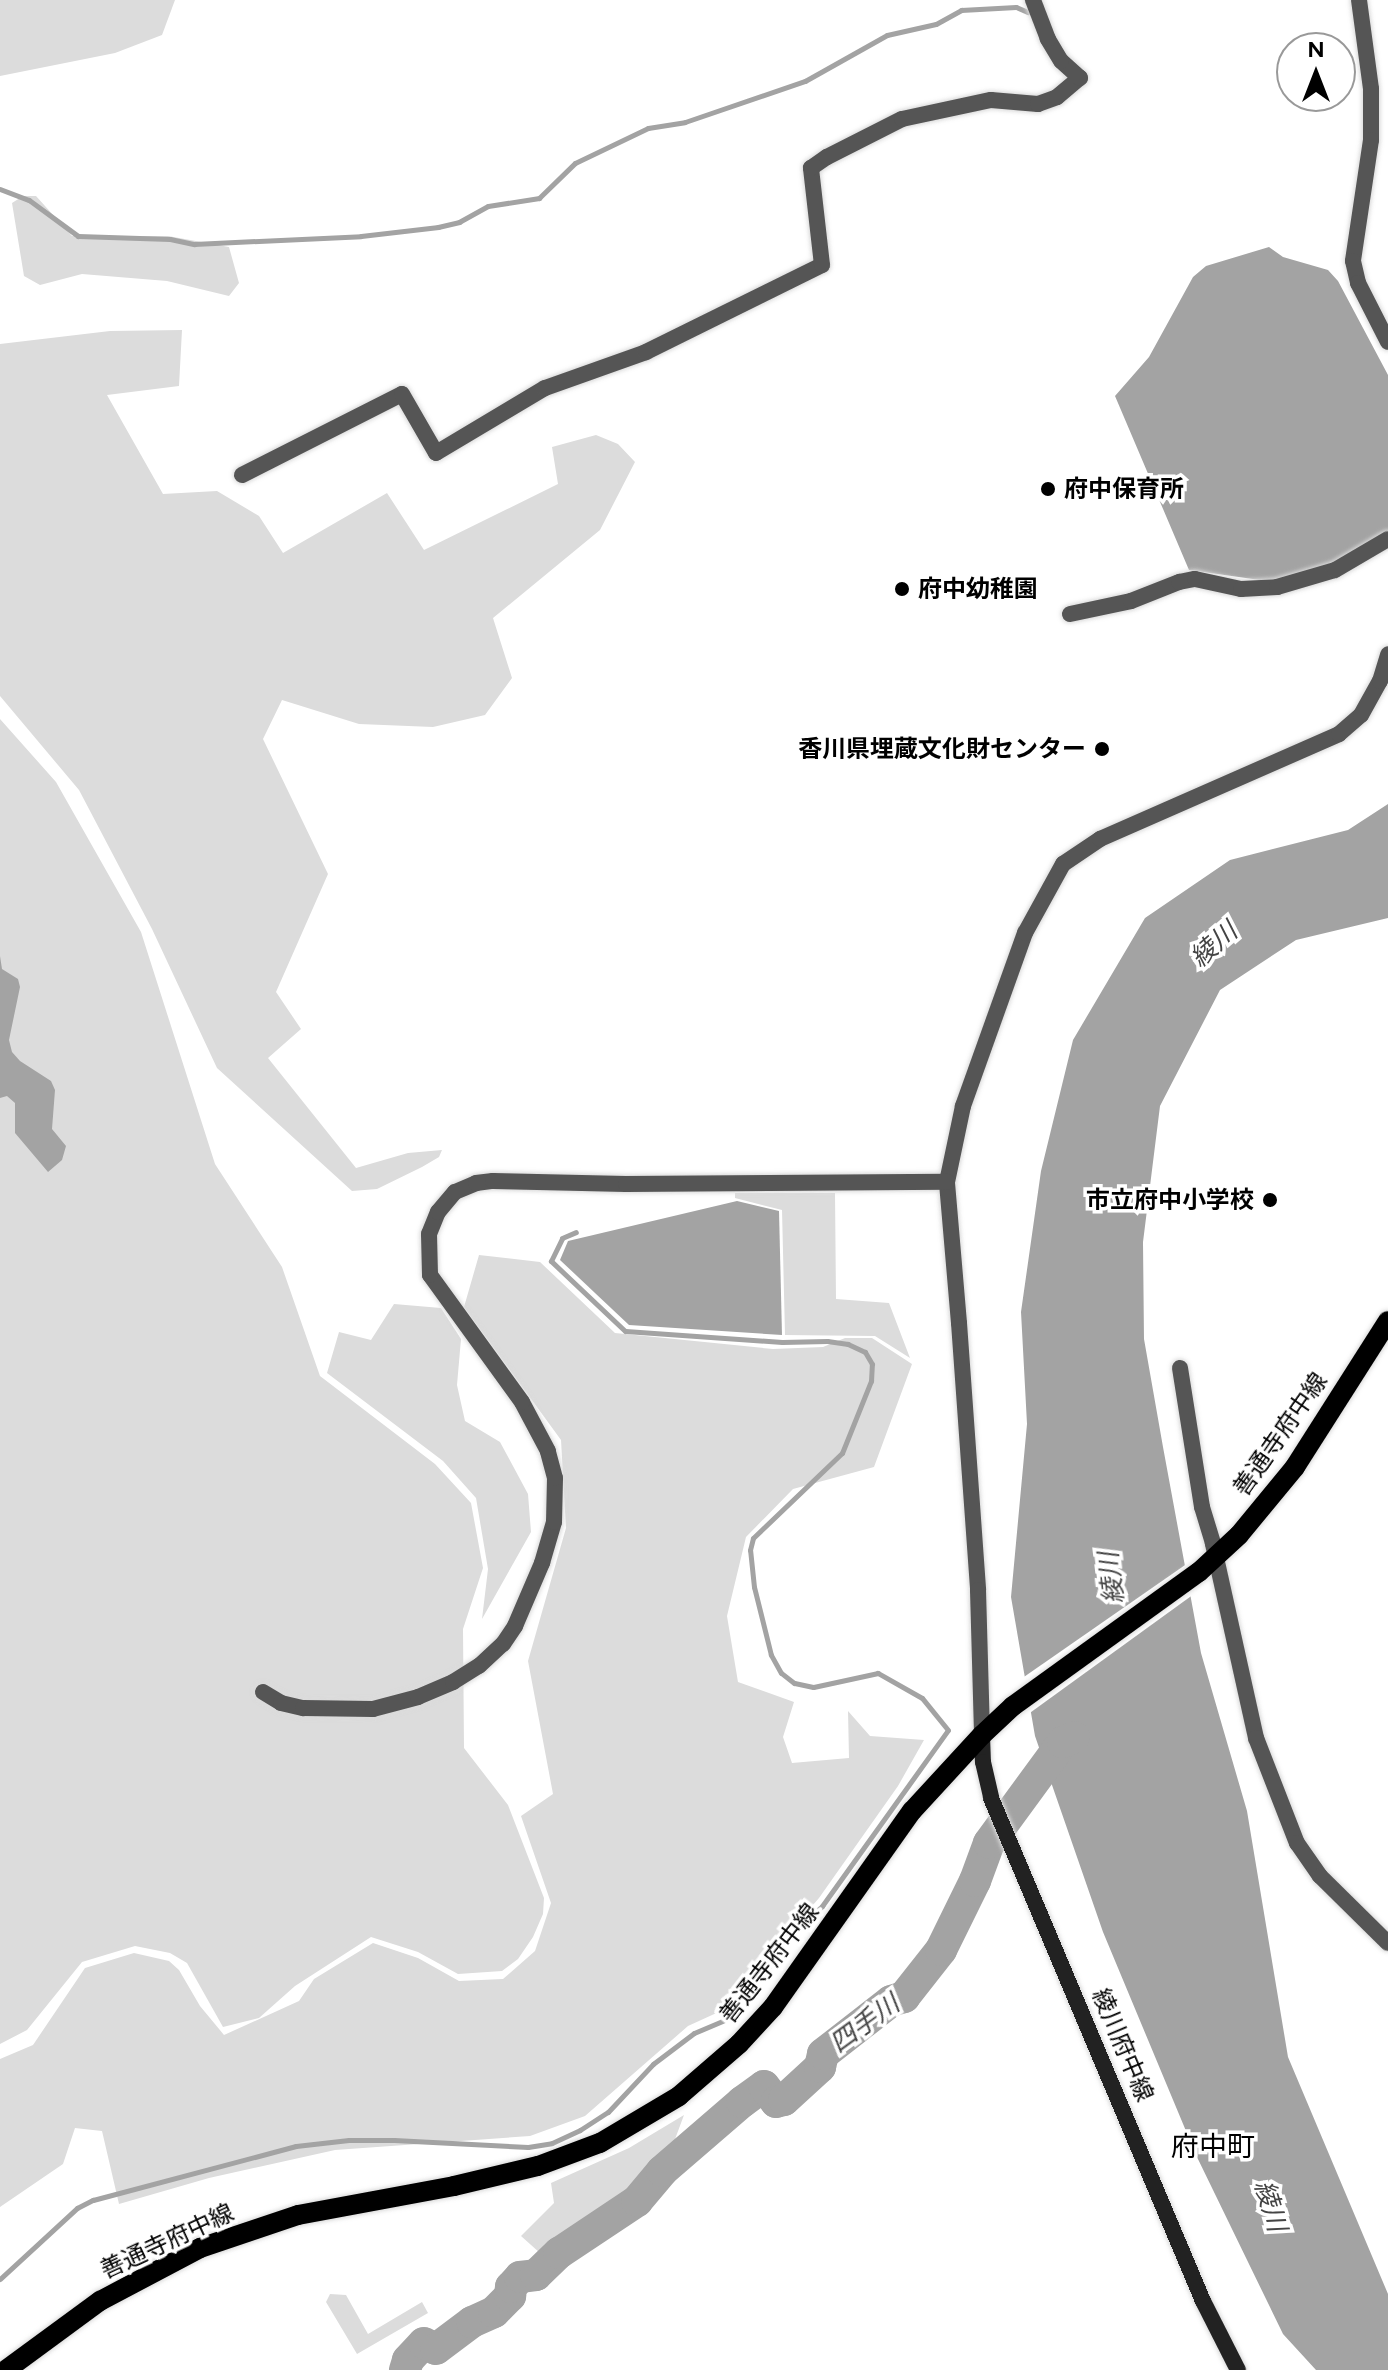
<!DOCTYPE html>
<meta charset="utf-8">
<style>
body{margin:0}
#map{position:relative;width:1388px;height:2370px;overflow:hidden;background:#fff;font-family:Figtree,"Noto Sans JP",sans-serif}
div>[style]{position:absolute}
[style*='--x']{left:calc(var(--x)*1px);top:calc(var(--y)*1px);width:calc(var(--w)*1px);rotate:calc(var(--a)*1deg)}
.green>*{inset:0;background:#dcdcdc}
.water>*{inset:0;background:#a3a3a3}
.pier>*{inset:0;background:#fff}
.stream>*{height:5px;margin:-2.5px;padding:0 2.5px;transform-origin:2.5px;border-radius:2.5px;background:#a3a3a3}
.river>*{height:32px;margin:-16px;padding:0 16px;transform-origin:16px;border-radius:16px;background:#a3a3a3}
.roads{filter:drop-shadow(0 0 2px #dbdbdb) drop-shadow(0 0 2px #dbdbdb)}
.minor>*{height:16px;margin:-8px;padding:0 8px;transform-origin:8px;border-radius:8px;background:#555}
.tertiary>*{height:16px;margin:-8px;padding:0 8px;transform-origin:8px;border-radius:8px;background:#555}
.secondary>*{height:16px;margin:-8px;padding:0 8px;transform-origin:8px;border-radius:8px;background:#222}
.primary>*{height:20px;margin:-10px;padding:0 10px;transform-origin:10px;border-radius:10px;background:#000}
.dots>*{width:22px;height:22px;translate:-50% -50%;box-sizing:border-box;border:4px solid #fff;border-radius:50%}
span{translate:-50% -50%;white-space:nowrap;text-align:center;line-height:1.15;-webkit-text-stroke:7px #fff;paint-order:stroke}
.poi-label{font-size:24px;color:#000;font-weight:700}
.left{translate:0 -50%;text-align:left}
.right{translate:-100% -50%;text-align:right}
.street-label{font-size:24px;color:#000}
.water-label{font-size:26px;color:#444;font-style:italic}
.quarter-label{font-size:28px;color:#000}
.north{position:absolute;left:1276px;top:32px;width:80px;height:80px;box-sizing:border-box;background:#fff;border:2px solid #999;border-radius:50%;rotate:0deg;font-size:22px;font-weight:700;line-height:32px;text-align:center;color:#000}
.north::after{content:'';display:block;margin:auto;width:28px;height:36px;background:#000;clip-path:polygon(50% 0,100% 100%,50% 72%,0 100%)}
</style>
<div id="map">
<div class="green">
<div style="clip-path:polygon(0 0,175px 0,162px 35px,115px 53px,0 76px)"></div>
<div style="clip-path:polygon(23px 196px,36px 196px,72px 236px,168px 236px,229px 247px,239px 283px,229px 296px,167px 281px,82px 274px,40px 285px,24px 276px,12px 203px)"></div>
<div style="clip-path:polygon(182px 330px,179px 386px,107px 395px,163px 494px,217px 491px,259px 516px,283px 553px,387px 493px,424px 550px,558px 484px,552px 447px,596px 435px,618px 444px,635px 462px,600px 530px,493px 618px,512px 678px,485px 715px,433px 727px,359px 724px,282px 700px,263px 739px,328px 874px,276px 992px,301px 1029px,268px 1058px,356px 1168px,408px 1153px,442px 1150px,439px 1157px,422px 1167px,377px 1189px,352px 1191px,217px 1068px,152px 929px,79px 790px,0 696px,0 344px,110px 331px)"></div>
<div style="clip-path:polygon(0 719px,56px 782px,141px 932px,215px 1164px,282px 1267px,320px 1376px,435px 1464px,471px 1503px,483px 1568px,463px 1629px,464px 1748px,508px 1805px,544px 1898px,543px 1914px,533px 1937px,518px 1959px,502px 1971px,458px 1974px,418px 1952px,371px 1937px,295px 1986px,259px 2018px,223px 2027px,187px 1963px,170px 1953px,135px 1946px,82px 1962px,27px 2030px,0 2044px)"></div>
<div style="clip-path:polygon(735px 1193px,835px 1193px,836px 1299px,889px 1303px,910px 1358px,875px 1336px,785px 1335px,782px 1210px,735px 1198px)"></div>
<div style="clip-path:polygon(479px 1255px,540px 1262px,615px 1333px,773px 1349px,823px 1347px,845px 1338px,872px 1338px,912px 1364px,874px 1467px,793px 1489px,746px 1537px,727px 1616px,738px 1682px,794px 1702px,783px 1737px,792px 1763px,849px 1758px,848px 1711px,870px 1736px,924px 1740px,898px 1786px,819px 1898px,723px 2010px,688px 2026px,585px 2116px,530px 2136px,335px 2150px,209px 2178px,119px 2204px,102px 2131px,75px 2128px,63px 2164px,0 2207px,0 2059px,33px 2045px,85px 1968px,134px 1953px,169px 1961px,179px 1970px,200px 2006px,224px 2035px,299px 2001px,314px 1979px,373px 1943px,418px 1958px,459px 1981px,503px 1979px,535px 1951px,551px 1903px,521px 1816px,553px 1794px,528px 1661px,566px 1528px,561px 1440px,464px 1307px)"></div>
<div style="clip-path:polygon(394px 1304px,441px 1308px,461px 1339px,457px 1385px,465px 1421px,500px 1442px,528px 1494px,531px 1532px,482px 1619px,488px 1569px,476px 1498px,443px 1461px,327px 1373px,339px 1332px,371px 1340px)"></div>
<div style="clip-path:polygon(684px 2115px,671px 2150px,622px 2195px,540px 2253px,521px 2236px,554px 2203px,551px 2183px,629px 2148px)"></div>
<div style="clip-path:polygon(330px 2294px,346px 2295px,368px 2334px,422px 2302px,428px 2313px,357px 2354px,326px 2302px)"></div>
</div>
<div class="water">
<div style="clip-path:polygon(1269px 247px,1283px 257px,1328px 270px,1338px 281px,1388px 375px,1388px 531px,1337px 561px,1287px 579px,1260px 580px,1189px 570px,1115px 396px,1149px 357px,1193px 277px,1206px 266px)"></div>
<div style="clip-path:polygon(1388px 804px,1388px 918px,1296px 940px,1220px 990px,1160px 1106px,1143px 1242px,1144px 1339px,1163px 1447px,1201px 1653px,1247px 1811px,1288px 2057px,1388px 2294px,1388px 2370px,1316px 2370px,1283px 2334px,1196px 2155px,1103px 1932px,1035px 1736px,1011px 1597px,1027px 1424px,1021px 1312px,1041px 1171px,1073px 1040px,1145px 918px,1230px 860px,1348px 830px)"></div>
<div style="clip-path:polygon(0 956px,2px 969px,18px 979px,20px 987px,9px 1040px,12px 1052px,20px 1061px,51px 1081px,55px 1090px,52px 1129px,66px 1146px,62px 1160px,48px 1172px,15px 1133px,15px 1103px,7px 1096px,0 1098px)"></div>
<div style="clip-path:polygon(737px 1201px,779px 1211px,782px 1335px,629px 1325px,560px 1260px,568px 1241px)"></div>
</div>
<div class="pier">
<div style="clip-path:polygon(1188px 1563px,1194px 1594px,1027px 1715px,1021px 1679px)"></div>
</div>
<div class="stream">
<div style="--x:0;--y:189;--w:31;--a:21"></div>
<div style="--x:29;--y:200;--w:61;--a:36.3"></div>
<div style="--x:78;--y:236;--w:92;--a:1.9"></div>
<div style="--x:170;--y:239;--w:25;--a:12"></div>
<div style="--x:194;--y:244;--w:167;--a:-2.7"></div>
<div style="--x:361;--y:236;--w:78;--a:-6.7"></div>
<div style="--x:438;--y:227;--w:22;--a:-13"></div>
<div style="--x:459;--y:222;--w:33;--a:-29"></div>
<div style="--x:488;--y:206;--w:52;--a:-8.9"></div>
<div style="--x:539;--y:198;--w:50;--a:-44.2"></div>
<div style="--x:575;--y:163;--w:81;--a:-25.6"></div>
<div style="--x:648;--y:128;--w:37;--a:-9"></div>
<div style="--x:685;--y:122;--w:127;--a:-18.9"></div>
<div style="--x:805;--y:81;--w:94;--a:-29.3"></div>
<div style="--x:887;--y:35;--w:50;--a:-12.7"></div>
<div style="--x:936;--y:24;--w:29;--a:-29"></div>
<div style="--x:961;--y:10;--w:55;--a:-3.1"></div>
<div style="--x:1016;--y:7;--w:13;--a:23"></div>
<div style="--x:0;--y:2279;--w:105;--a:-42.7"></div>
<div style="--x:77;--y:2208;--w:18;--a:-27"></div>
<div style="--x:93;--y:2200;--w:210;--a:-14.9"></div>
<div style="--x:296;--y:2146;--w:53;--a:-6.5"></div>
<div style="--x:349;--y:2140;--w:45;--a:0"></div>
<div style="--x:394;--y:2140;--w:134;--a:3"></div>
<div style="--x:528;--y:2147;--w:24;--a:-9"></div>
<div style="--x:552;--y:2143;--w:31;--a:-25"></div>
<div style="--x:580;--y:2130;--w:33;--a:-33"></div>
<div style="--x:608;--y:2112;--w:66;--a:-46.8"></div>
<div style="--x:653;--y:2064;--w:51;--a:-37.1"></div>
<div style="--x:694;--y:2033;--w:36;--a:-23"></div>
<div style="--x:727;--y:2019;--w:125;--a:-51.5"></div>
<div style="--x:805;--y:1921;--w:23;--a:-41"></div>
<div style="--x:822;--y:1906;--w:216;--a:-54.4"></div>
<div style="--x:948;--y:1730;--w:41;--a:-129.1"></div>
<div style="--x:922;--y:1698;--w:51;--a:-150.4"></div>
<div style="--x:878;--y:1673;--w:66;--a:167.8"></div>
<div style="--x:813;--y:1687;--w:19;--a:-168"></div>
<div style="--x:794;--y:1683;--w:16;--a:-142"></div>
<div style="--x:781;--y:1673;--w:21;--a:-119"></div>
<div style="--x:771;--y:1655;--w:70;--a:-104"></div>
<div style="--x:754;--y:1587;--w:37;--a:-96"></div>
<div style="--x:750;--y:1550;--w:12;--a:-76"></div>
<div style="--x:753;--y:1538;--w:123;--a:-43.7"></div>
<div style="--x:842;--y:1453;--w:78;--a:-68.1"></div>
<div style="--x:871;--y:1381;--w:17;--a:-87"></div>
<div style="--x:872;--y:1364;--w:14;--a:-120"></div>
<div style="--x:865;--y:1352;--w:19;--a:-155"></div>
<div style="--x:848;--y:1344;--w:21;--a:-172"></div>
<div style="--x:827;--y:1341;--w:45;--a:178.7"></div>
<div style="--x:782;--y:1342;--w:157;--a:-176"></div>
<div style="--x:625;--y:1331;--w:102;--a:-136.6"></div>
<div style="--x:551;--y:1261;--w:25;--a:-64"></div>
<div style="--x:562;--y:1238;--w:15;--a:-23"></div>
</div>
<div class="river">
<div style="--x:405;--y:2370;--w:10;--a:-73"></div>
<div style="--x:408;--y:2360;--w:23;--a:-47"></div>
<div style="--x:424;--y:2343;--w:13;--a:27"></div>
<div style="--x:436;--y:2349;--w:45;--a:-36.9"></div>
<div style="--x:472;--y:2322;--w:24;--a:-24"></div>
<div style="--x:494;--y:2312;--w:23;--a:-45"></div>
<div style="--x:510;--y:2296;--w:9;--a:-84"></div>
<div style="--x:511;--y:2287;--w:13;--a:-48"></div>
<div style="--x:520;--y:2277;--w:16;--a:-7"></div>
<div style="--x:536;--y:2275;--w:32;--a:-44"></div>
<div style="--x:559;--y:2253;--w:94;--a:-33.7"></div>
<div style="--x:637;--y:2201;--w:39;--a:-50"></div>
<div style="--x:662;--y:2171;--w:106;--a:-40.8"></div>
<div style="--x:742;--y:2102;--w:27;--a:-36"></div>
<div style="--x:764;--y:2086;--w:20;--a:53"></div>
<div style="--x:776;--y:2102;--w:8;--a:-14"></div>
<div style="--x:784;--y:2100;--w:49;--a:-42.5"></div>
<div style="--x:820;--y:2067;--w:13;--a:-77"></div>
<div style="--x:823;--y:2054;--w:86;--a:-37.9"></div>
<div style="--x:891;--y:2001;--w:14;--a:-17"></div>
<div style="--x:904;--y:1997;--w:60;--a:-51.8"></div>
<div style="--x:941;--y:1950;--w:77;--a:-63.8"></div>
<div style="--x:975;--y:1881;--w:40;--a:-69.8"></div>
<div style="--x:989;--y:1843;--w:125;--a:-53.8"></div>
<div style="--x:1063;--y:1742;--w:12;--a:-24"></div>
</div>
<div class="roads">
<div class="minor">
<div style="--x:1359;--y:0;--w:90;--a:82.3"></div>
<div style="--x:1371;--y:89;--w:51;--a:90"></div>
<div style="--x:1371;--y:140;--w:122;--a:98.5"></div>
<div style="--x:1353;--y:261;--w:23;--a:77"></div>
<div style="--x:1358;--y:283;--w:66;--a:63"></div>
<div style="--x:242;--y:475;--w:179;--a:-26.9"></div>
<div style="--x:402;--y:394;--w:68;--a:60"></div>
<div style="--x:436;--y:453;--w:127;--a:-30.8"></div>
<div style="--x:545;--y:388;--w:107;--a:-19.6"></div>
<div style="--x:646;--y:352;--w:196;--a:-26.3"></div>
<div style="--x:822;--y:265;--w:98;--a:-96.5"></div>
<div style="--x:811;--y:168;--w:19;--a:-35"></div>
<div style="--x:827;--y:157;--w:84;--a:-26.9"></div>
<div style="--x:902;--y:119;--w:91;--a:-12.1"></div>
<div style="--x:991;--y:100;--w:47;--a:4.9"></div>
<div style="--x:1038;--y:104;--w:20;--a:-20"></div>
<div style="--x:1057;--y:97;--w:30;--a:-40"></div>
<div style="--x:1080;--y:78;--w:25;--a:-138"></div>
<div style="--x:1061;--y:61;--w:26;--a:-121"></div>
<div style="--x:1048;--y:39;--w:42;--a:-111"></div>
<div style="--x:1070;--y:614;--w:62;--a:-12"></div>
<div style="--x:1131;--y:601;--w:52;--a:-21.6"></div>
<div style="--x:1179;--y:582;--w:16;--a:-11"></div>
<div style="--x:1195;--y:579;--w:47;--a:12.3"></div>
<div style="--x:1241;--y:589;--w:36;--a:-3"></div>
<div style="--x:1277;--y:587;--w:60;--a:-16.3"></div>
<div style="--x:1335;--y:570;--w:61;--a:-30.3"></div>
<div style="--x:959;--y:1323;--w:142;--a:-94.9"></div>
<div style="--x:947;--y:1182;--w:78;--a:-78.1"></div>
<div style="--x:963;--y:1106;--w:184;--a:-70.3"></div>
<div style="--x:1025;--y:933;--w:79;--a:-61.2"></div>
<div style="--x:1063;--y:864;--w:45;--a:-34"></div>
<div style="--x:1100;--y:839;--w:261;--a:-23.7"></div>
<div style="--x:1339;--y:734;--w:29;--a:-41"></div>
<div style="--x:1361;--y:715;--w:39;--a:-61"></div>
<div style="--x:1380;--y:681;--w:28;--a:-73"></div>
<div style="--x:1180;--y:1368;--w:141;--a:81"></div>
<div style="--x:1202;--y:1507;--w:39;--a:73"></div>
<div style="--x:1213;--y:1544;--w:199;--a:77.5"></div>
<div style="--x:1256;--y:1738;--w:113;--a:68.7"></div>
<div style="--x:1297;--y:1843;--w:40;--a:55.1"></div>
<div style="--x:1320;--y:1876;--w:95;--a:44.6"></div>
<div style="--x:263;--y:1692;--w:21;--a:31"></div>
<div style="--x:281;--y:1703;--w:23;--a:13"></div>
<div style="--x:303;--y:1708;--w:70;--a:0.8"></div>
<div style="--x:373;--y:1709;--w:47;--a:-14.9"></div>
<div style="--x:418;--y:1697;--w:38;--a:-23"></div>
<div style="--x:453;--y:1682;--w:31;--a:-32"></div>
<div style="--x:479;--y:1666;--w:33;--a:-43"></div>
<div style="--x:503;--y:1644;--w:22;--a:-56"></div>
<div style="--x:515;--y:1626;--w:69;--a:-66.8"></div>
<div style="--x:542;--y:1563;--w:43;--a:-73.7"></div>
<div style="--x:554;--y:1522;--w:44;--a:-88.7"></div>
<div style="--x:555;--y:1478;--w:28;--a:-105"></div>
<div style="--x:548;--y:1451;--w:55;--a:-118"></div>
<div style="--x:522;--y:1402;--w:157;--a:-125.9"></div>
<div style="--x:430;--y:1275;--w:41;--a:-91.4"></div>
<div style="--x:429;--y:1234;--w:24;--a:-68"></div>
<div style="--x:438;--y:1212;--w:26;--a:-50"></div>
<div style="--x:455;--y:1192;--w:23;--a:-23"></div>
<div style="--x:476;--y:1183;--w:17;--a:-7"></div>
<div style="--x:493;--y:1181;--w:133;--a:1.3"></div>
<div style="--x:626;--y:1184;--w:321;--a:-0.4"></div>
</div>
<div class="tertiary">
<div style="--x:959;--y:1323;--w:268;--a:85.9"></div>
<div style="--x:978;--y:1590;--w:145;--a:88.4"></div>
</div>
<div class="secondary">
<div style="--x:982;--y:1735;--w:27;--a:88"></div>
<div style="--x:983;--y:1762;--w:37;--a:77"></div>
<div style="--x:991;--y:1798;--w:546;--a:67.15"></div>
<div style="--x:1203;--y:2301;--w:77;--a:63.1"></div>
</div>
<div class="primary">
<div style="--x:6;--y:2370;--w:117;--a:-36.3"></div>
<div style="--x:100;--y:2301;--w:113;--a:-27.9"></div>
<div style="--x:200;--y:2248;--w:103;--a:-18.6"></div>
<div style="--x:298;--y:2215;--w:159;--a:-10.5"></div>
<div style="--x:454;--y:2186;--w:86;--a:-13.4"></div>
<div style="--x:538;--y:2166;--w:66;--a:-20.4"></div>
<div style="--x:600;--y:2143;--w:92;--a:-30.7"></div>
<div style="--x:679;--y:2096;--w:79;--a:-40.9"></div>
<div style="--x:739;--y:2044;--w:50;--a:-47.4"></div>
<div style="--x:773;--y:2007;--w:240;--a:-54.7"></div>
<div style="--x:912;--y:1811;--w:103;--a:-47.4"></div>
<div style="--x:982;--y:1735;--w:42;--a:-43.1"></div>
<div style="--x:1013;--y:1706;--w:229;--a:-35.8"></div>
<div style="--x:1199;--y:1572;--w:54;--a:-42.8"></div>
<div style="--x:1239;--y:1535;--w:88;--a:-50.5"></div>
<div style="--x:1295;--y:1467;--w:173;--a:-57.5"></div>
</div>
</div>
<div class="dots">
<div style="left:1048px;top:489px;background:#000"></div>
<div style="left:902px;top:589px;background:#000"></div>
<div style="left:1102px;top:749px;background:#000"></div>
<div style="left:1270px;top:1200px;background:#000"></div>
</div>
<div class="poi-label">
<span class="left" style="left:1064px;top:489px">府中保育所</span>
<span class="left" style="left:918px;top:589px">府中幼稚園</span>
<span class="right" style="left:1086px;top:749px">香川県埋蔵文化財センター</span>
<span class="right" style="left:1254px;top:1200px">市立府中小学校</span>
</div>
<div class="street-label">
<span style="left:1280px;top:1434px;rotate:-55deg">善通寺府中線</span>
<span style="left:769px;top:1963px;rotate:-52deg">善通寺府中線</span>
<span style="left:1123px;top:2045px;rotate:67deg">綾川府中線</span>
<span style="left:167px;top:2241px;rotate:-25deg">善通寺府中線</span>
</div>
<div class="water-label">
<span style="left:1214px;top:945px;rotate:-41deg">綾川</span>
<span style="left:1112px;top:1578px;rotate:-97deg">綾川</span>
<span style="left:865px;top:2024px;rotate:-36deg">四手川</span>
<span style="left:1270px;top:2206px;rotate:73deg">綾川</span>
</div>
<div class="quarter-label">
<span style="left:1213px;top:2146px">府中町</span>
</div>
<div class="north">N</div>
</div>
